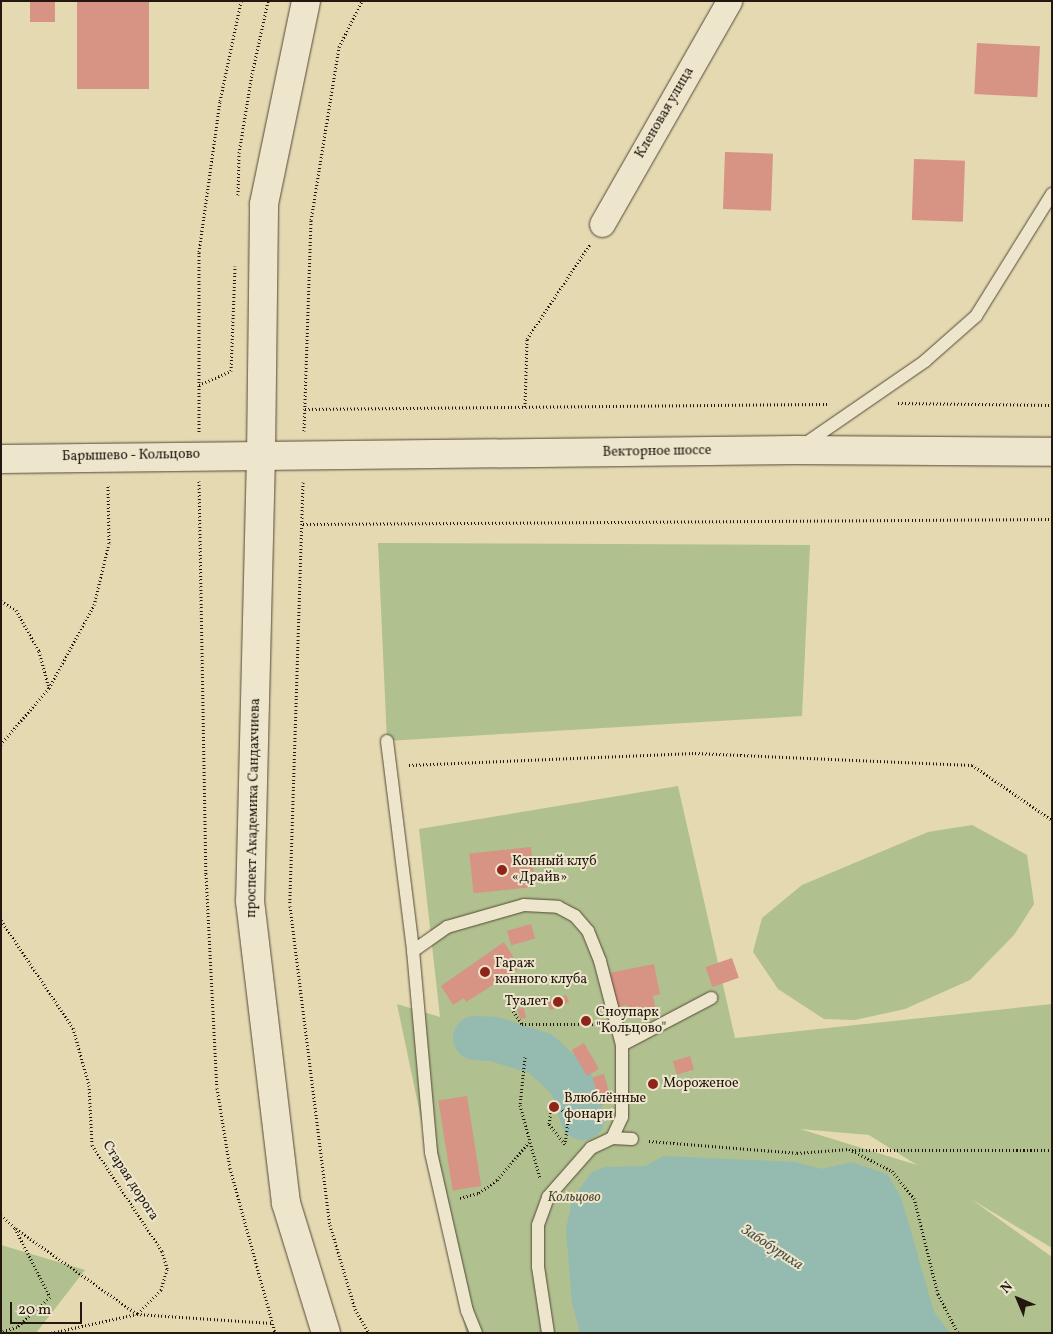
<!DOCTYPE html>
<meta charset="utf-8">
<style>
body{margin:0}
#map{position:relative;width:1053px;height:1334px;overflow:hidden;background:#e4d9b1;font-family:Vollkorn,serif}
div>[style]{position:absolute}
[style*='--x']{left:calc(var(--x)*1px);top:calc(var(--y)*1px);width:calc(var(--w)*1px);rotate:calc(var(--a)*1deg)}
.green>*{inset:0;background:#b0c08e}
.water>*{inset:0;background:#95bab0}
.river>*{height:44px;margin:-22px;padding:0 22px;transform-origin:22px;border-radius:22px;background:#95bab0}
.building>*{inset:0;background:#d79383;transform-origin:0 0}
.path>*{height:3px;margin-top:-1.5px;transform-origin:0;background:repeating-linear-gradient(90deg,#24170f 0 1px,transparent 0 3.5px)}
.roads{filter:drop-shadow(0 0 1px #544838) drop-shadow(0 0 1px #544838)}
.service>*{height:12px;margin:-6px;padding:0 6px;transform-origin:6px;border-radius:6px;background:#ede6cc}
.minor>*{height:25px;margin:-12.5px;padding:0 12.5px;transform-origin:12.5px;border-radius:12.5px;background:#ede6cc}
.tertiary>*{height:28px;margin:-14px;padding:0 14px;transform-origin:14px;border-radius:14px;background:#ede6cc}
.secondary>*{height:28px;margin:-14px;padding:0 14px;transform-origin:14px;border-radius:14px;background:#ede6cc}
.dots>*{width:14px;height:14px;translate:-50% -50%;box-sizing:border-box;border:2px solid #ede6cc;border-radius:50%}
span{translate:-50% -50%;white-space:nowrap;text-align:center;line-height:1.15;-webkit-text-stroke:4px #ede6cc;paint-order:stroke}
.street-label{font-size:14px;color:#24170f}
.poi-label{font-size:14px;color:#24170f}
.left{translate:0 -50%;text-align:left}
.right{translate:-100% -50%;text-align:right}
.park-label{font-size:14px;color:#4e4a35;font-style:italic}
.water-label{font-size:15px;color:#4c5047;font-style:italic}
.frame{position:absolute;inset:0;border:2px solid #24170f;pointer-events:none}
.north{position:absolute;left:993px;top:1274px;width:50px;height:50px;-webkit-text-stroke:4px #ede6cc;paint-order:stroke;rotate:315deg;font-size:14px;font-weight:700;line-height:20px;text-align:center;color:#24170f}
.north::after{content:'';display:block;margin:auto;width:18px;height:22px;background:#24170f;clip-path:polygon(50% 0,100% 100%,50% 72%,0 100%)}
.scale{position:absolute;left:10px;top:1302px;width:72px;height:22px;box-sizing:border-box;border:2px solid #24170f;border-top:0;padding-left:6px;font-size:15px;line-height:18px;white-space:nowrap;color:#24170f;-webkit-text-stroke:4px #ede6cc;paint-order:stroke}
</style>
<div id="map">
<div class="green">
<div style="clip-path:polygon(378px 543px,810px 545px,802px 716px,387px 741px)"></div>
<div style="clip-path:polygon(evenodd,678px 786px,735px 1038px,1052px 1004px,1052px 1248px,971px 1199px,1052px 1257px,1052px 1333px,466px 1333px,397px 1004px,440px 1017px,419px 829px,678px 786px,800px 1129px,869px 1135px,917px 1165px,800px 1129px)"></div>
<div style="clip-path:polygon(972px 825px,1027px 855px,1034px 904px,1014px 935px,970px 980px,905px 1009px,855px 1020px,824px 1019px,778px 989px,753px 952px,762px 918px,802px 885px,928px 832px)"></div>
<div style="clip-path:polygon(1px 1245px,85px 1270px,36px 1333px,1px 1333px)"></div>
</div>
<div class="water">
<div style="clip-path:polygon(664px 1156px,794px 1162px,822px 1169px,851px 1162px,887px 1174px,901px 1197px,934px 1312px,950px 1333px,580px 1333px,572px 1303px,566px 1229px,573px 1197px,592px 1172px,605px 1167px,645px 1166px)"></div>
</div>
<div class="river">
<div style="--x:475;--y:1038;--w:19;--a:3"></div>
<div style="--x:494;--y:1039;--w:49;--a:17.7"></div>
<div style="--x:541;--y:1054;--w:41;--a:43"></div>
<div style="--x:571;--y:1082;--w:38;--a:72"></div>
</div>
<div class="building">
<div style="left:30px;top:1px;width:25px;height:21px"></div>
<div style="left:77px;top:1px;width:72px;height:88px"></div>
<div style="left:977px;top:43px;width:63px;height:51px;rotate:3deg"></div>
<div style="left:725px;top:152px;width:48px;height:57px;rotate:2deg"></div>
<div style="left:914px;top:159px;width:51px;height:61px;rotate:2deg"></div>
<div style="left:531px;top:847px;width:40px;height:62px;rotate:84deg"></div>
<div style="left:531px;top:924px;width:15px;height:25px;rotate:74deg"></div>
<div style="clip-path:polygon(504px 942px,520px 968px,466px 1002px,464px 998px,453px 1005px,441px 986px)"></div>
<div style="left:732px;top:958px;width:21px;height:28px;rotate:71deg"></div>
<div style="clip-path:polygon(654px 964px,660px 994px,653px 996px,656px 1012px,629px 1017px,627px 1005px,616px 1008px,609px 973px)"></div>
<div style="left:566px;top:995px;width:8px;height:20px;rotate:67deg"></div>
<div style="clip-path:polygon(524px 1008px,526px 1018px,520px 1019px,517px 1009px)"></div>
<div style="left:584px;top:1043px;width:30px;height:14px;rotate:60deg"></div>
<div style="left:690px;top:1056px;width:14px;height:18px;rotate:73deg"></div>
<div style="left:604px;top:1074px;width:29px;height:12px;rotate:74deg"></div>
<div style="left:648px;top:1079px;width:9px;height:10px"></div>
<div style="left:467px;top:1096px;width:91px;height:29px;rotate:81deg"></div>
</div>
<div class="path">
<div style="--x:238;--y:195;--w:42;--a:-88.6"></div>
<div style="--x:239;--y:153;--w:80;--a:-80.7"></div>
<div style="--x:252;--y:74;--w:75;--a:-77.6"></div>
<div style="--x:199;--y:385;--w:35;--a:-24"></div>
<div style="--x:231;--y:371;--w:105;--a:-87.8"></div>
<div style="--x:898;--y:403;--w:154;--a:0.7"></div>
<div style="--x:525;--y:407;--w:68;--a:-88.3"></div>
<div style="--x:527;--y:339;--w:114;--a:-56.4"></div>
<div style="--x:305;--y:409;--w:524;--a:-0.55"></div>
<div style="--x:304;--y:431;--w:211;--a:-88.1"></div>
<div style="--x:311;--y:220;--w:175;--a:-80.8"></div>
<div style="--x:339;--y:47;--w:51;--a:-63.4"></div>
<div style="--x:199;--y:432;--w:180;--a:-90"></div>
<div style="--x:199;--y:252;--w:152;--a:-82.1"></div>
<div style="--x:220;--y:101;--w:102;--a:-78.1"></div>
<div style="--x:199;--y:481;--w:393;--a:89"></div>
<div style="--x:206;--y:874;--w:214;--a:87.1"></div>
<div style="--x:217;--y:1088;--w:81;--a:80.8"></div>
<div style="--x:230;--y:1168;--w:171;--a:74.7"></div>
<div style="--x:303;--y:482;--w:424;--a:91.8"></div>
<div style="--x:290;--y:906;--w:321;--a:82.9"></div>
<div style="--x:330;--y:1225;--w:88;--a:73.4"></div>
<div style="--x:355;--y:1309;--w:28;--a:60"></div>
<div style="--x:303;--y:524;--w:749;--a:-0.38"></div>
<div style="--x:1;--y:601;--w:17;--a:31"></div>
<div style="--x:16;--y:610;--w:47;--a:60.7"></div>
<div style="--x:39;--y:651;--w:38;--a:75"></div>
<div style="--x:49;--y:688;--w:74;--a:130.6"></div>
<div style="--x:49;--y:688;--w:94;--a:-61.5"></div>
<div style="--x:94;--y:605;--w:64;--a:-76.4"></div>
<div style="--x:109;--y:543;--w:59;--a:-91"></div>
<div style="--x:409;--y:765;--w:286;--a:-2.4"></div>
<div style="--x:695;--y:753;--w:277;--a:2.5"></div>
<div style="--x:972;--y:765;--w:97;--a:34.5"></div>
<div style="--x:1;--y:920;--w:130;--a:56.3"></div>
<div style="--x:73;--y:1028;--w:59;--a:74.3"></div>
<div style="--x:89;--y:1085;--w:60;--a:87.1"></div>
<div style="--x:92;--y:1145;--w:127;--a:56.6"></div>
<div style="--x:162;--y:1251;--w:19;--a:74"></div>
<div style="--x:167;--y:1269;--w:22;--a:106"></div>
<div style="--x:161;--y:1290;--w:34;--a:135"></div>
<div style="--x:137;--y:1314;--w:149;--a:-144.8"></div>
<div style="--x:513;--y:1011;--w:16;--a:55"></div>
<div style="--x:522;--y:1024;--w:76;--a:0"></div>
<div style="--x:525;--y:1057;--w:48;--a:95.9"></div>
<div style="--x:520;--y:1105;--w:76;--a:74.7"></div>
<div style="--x:559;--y:1108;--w:9;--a:32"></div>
<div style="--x:567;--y:1113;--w:7;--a:82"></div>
<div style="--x:568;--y:1120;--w:24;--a:97"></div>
<div style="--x:565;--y:1144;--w:26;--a:-129"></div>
<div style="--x:549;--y:1124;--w:13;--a:-81"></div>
<div style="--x:551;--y:1111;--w:9;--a:-21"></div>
<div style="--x:649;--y:1141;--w:148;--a:4.6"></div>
<div style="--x:797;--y:1153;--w:52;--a:-4.4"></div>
<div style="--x:849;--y:1149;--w:48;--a:27.1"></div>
<div style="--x:892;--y:1171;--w:35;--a:51"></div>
<div style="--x:914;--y:1198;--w:99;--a:76"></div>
<div style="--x:938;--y:1294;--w:44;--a:62.9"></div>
<div style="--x:852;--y:1150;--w:200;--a:0"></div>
<div style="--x:460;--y:1198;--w:20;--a:-15"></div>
<div style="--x:479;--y:1193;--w:22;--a:-36"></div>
<div style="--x:497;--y:1180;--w:51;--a:-49.8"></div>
<div style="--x:1;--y:1215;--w:19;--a:43"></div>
<div style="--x:15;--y:1228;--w:77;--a:63.1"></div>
<div style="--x:50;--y:1297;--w:45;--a:137.7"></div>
<div style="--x:17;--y:1327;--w:17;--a:163"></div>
<div style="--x:51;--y:1333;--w:88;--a:-12.5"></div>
<div style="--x:137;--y:1314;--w:135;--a:3.8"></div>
</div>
<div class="roads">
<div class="service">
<div style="--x:802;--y:446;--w:150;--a:-34.6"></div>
<div style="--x:925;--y:361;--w:68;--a:-41.4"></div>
<div style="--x:976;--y:316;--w:144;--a:-58.1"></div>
<div style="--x:387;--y:741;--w:212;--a:82.9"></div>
<div style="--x:622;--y:1045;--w:101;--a:-27.8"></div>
<div style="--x:476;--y:1333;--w:24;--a:-112"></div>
<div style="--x:467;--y:1311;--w:163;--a:-102.8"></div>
<div style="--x:431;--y:1152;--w:202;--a:-95.1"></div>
<div style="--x:413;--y:951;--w:42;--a:-35.2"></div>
<div style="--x:447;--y:927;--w:80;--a:-15.9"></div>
<div style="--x:524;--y:905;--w:34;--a:3"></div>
<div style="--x:558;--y:907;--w:19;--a:28"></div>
<div style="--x:575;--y:916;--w:20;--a:49"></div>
<div style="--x:588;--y:931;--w:32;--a:68"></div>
<div style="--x:600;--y:961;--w:87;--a:75.3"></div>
<div style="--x:622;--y:1045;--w:72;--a:90"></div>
<div style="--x:622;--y:1117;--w:23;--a:115"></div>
<div style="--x:548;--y:1333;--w:67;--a:-98.6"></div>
<div style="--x:538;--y:1267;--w:42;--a:-90"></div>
<div style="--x:538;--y:1225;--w:30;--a:-70"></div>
<div style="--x:548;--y:1197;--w:65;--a:-48.7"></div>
<div style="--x:591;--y:1148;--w:23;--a:-25"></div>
<div style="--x:612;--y:1138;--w:20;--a:3"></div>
</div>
<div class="minor">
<div style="--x:602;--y:224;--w:257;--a:-60.3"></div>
</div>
<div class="tertiary">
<div style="--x:261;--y:456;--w:252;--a:-89.3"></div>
<div style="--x:264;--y:204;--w:207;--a:-78.3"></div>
</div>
<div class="secondary">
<div style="--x:261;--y:456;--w:445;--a:91.4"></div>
<div style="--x:250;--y:901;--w:304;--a:83.2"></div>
<div style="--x:286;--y:1203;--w:136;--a:72.9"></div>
<div style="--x:1;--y:459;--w:795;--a:-0.65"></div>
<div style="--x:796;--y:450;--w:256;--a:0.4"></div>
</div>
</div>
<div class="dots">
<div style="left:502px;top:870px;background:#8f2418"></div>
<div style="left:485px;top:972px;background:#8f2418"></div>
<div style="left:558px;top:1002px;background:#8f2418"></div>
<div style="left:586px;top:1021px;background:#8f2418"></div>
<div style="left:653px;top:1084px;background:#8f2418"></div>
<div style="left:554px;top:1107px;background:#8f2418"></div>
</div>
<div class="street-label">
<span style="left:665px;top:113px;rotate:-60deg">Кленовая улица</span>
<span style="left:657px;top:452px;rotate:-1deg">Векторное шоссе</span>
<span style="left:131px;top:456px;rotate:-1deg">Барышево - Кольцово</span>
<span style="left:254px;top:808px;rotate:-89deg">проспект Академика Сандахчиева</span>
<span style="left:130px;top:1181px;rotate:57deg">Старая дорога</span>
</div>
<div class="poi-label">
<span class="left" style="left:512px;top:870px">Конный клуб<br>«Драйв»</span>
<span class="left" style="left:495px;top:972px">Гараж<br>конного клуба</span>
<span class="right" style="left:548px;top:1002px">Туалет</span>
<span class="left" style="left:596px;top:1021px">Сноупарк<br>"Кольцово"</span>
<span class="left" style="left:663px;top:1084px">Мороженое</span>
<span class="left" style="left:564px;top:1107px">Влюблённые<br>фонари</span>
</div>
<div class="park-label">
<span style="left:574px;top:1198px">Кольцово</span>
</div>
<div class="water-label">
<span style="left:772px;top:1248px;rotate:33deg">Забобуриха</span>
</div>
<div class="frame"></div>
<div class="north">N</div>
<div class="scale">20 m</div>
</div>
